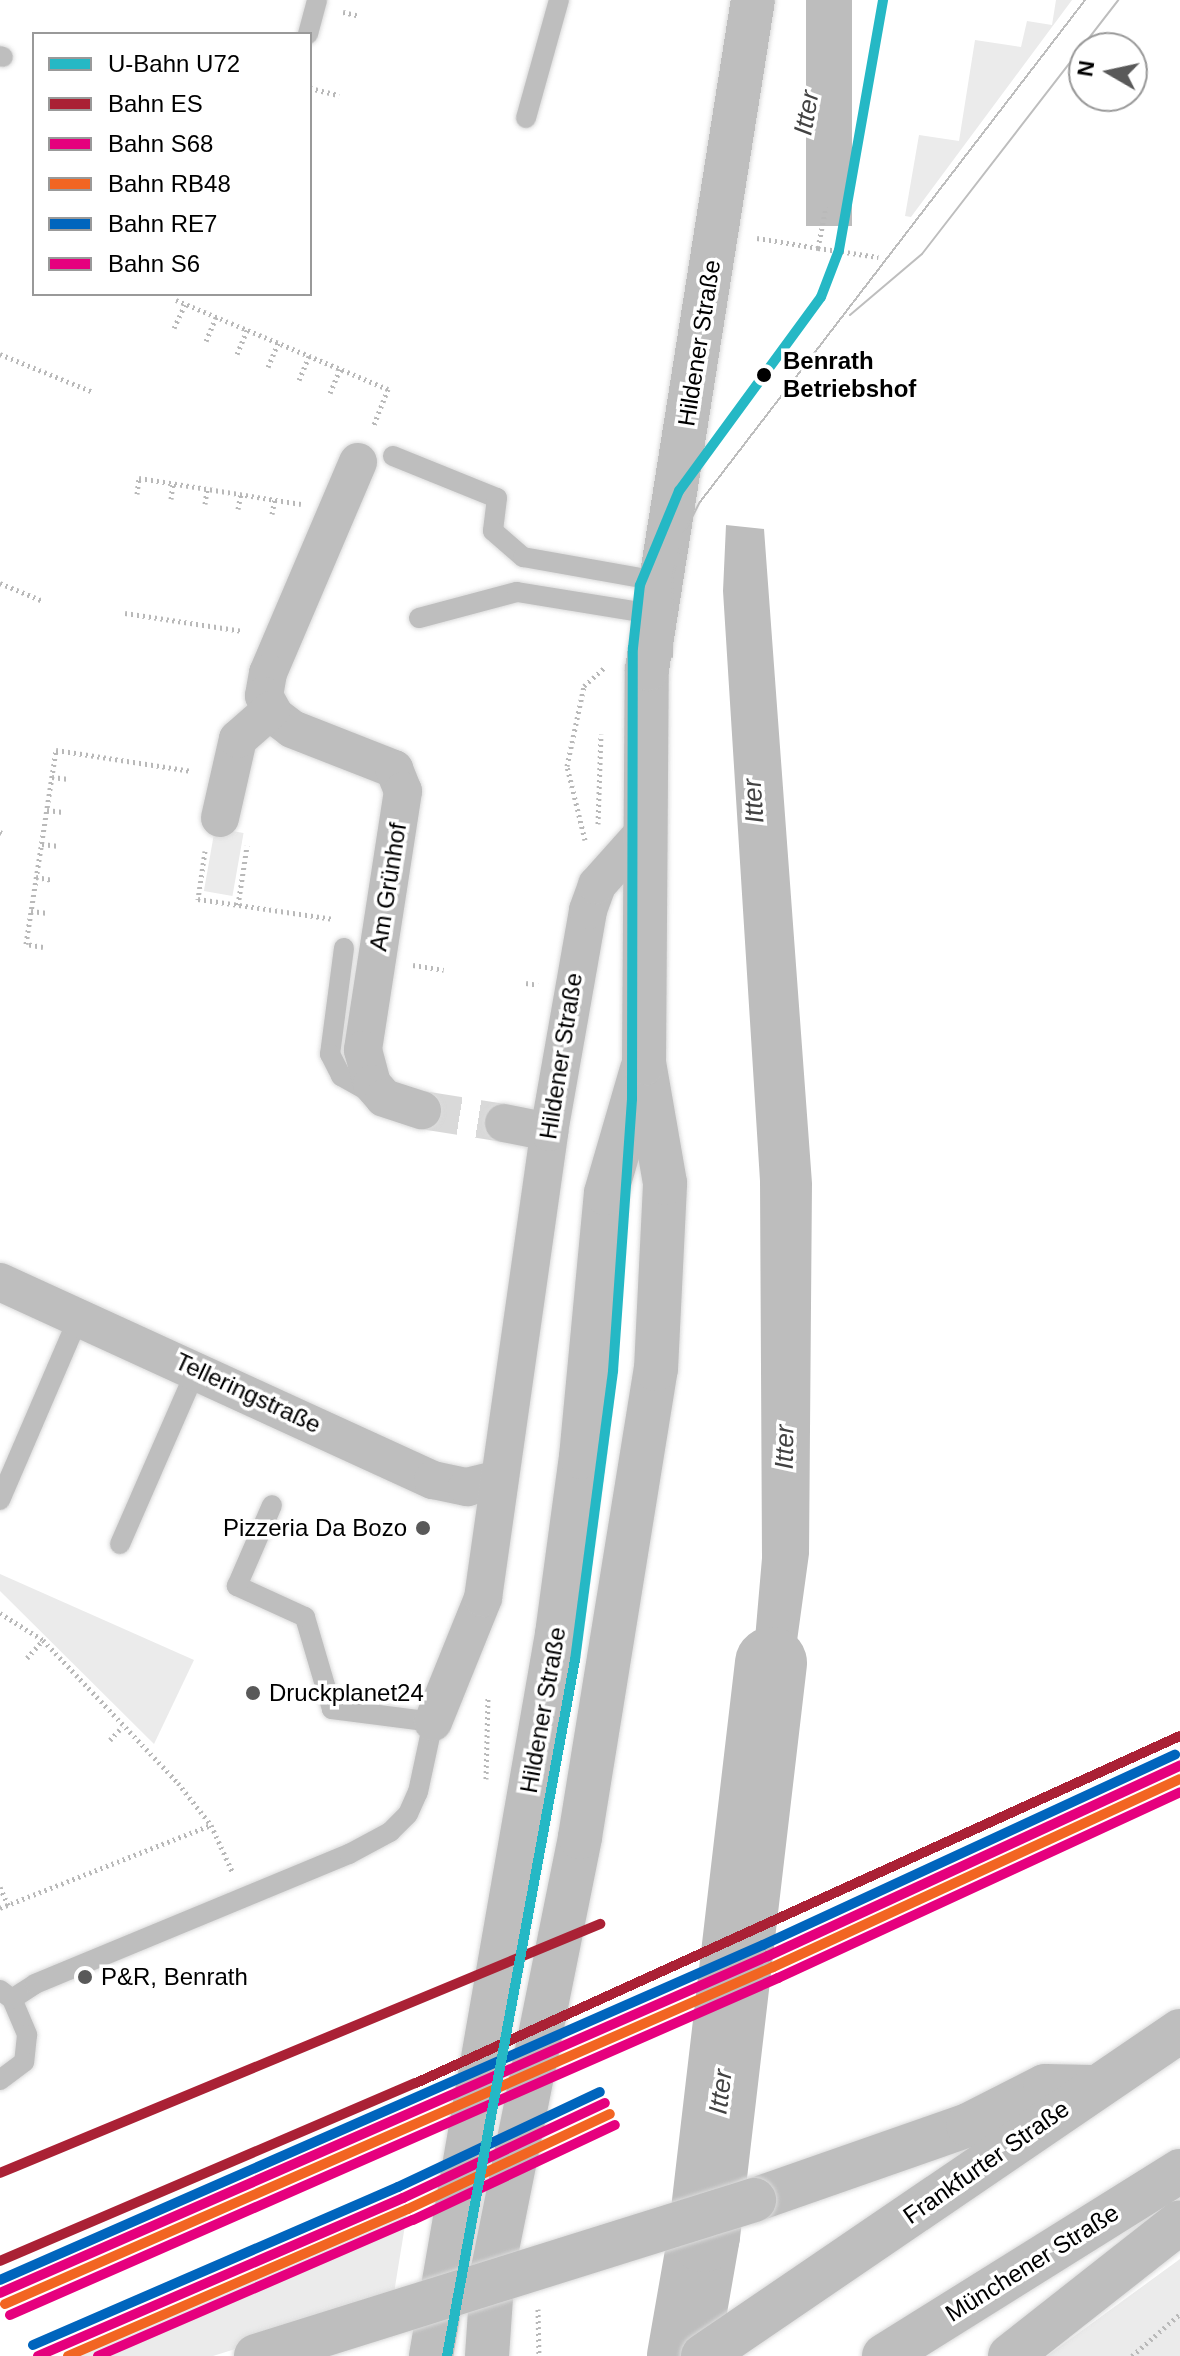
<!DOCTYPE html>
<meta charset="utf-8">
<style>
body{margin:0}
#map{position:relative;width:1180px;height:2356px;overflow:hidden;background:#fff;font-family:Arial,sans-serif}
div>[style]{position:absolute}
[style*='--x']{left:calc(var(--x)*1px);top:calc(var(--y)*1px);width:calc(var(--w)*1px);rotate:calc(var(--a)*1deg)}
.green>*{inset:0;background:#ebebeb;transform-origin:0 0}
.water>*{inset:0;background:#bdbdbd;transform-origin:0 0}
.river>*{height:72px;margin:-36px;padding:0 36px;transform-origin:36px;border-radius:36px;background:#bdbdbd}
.minor-tunnel>*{height:38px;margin-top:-19px;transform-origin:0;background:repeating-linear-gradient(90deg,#d9d9d9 0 38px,transparent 0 57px)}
.path>*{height:5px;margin-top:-2.5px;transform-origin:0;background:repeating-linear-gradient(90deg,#b9b9b9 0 2px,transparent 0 6px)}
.roads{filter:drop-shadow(0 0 2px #dbdbdb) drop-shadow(0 0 2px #dbdbdb)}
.service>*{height:20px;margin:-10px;padding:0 10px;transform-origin:10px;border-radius:10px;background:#bebebe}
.minor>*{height:38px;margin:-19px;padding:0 19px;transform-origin:19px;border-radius:19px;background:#bebebe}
.primary>*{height:44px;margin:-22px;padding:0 22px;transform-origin:22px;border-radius:22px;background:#bebebe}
.trunk>*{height:44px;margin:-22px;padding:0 22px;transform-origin:22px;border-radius:22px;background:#bebebe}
.tram>*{height:2px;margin:-1px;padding:0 1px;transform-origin:1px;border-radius:1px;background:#bebebe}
.bridges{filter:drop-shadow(0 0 2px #dbdbdb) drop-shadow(0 0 2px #dbdbdb)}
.trunk-bridge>*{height:44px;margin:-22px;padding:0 22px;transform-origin:22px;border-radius:22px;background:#bebebe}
.rail-1>*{height:10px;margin:-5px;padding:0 5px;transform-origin:5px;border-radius:5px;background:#aa2135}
.rail-2>*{height:10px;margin:-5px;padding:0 5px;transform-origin:5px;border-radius:5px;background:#e5007d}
.rail-3>*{height:10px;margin:-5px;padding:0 5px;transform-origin:5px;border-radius:5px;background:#f26522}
.rail-4>*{height:10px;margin:-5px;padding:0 5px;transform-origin:5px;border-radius:5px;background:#0065bd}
.rail-5>*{height:10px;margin:-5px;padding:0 5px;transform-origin:5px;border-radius:5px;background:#e6007e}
.metro-1>*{height:10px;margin:-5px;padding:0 5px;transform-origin:5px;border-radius:5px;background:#25b8c5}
.dots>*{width:22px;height:22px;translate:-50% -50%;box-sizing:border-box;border:4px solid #fff;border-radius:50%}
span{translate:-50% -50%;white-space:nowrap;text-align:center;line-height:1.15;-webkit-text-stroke:7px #fff;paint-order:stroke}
.street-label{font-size:24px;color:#000}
.stop-label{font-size:24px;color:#000;font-weight:700}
.left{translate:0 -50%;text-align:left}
.poi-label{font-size:24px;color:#000}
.right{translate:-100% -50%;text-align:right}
.water-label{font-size:26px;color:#424242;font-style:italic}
.legend{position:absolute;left:32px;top:32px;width:280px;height:264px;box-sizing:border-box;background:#fff;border:2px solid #999;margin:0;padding:10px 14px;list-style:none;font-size:24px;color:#000}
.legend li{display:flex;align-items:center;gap:16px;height:40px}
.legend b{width:40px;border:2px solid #999}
.north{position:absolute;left:1068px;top:32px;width:80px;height:80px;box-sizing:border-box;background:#fff;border:2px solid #999;border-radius:50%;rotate:279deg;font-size:22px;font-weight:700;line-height:32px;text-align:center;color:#000}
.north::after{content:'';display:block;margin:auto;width:28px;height:36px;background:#595959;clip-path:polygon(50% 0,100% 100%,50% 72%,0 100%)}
</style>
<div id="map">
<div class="green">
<div style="clip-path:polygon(1056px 0,1072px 0,911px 217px,905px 216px,919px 135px,959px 141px,975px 40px,1021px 47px,1027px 21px,1052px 25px)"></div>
<div style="left:215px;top:828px;width:29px;height:64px;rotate:10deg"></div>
<div style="clip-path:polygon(0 1574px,194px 1660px,154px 1744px,0 1591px)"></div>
<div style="clip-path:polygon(407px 2213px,393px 2299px,213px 2356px,67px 2356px)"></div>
<div style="clip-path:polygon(1180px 2259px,1180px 2356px,1047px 2356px)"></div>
</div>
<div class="water">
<div style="left:806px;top:0;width:46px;height:226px"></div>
<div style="clip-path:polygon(726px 525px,764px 529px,812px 1183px,809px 1554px,782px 1750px,744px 1766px,762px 1558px,760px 1181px,723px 591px)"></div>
<div style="clip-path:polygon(776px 1792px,770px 1834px,734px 1848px,736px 1808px)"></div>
<div style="clip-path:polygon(748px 2064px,737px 2181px,677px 2196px,686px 2086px)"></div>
<div style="clip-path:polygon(720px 2248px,717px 2282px,667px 2316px,670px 2267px)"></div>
</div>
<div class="river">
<div style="--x:683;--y:2356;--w:122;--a:-80.1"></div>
<div style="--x:704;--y:2236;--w:577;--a:-83.33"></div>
</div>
<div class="minor-tunnel">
<div style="--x:422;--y:1110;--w:83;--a:9"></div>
</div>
<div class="path">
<div style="--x:343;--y:12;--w:17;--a:13"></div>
<div style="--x:310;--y:88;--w:30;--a:14"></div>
<div style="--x:757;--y:238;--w:62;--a:9.3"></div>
<div style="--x:818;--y:248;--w:42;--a:-79"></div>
<div style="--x:818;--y:248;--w:61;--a:8.5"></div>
<div style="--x:176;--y:300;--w:230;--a:22.8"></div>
<div style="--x:388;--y:389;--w:41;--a:111.5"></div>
<div style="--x:174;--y:328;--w:26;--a:-65"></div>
<div style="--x:206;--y:341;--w:26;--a:-67"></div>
<div style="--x:0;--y:354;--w:100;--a:22.2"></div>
<div style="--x:237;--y:354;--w:26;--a:-67"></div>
<div style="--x:268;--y:367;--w:26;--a:-67"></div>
<div style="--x:299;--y:380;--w:26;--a:-67"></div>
<div style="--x:330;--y:393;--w:26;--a:-67"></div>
<div style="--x:137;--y:494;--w:16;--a:-83"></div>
<div style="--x:139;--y:478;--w:164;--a:9.1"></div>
<div style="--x:171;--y:499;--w:16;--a:-83"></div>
<div style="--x:205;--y:504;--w:15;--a:-82"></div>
<div style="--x:238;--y:509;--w:15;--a:-79"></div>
<div style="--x:272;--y:514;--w:15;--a:-79"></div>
<div style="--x:0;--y:583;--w:47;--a:22.7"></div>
<div style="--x:125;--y:613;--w:119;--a:8.7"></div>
<div style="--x:52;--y:777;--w:17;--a:7"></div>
<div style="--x:47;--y:810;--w:16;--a:7"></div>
<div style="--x:598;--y:824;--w:90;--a:-88.1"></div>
<div style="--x:0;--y:832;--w:2;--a:27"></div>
<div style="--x:585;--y:840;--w:76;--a:-103.7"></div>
<div style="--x:567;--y:766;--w:82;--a:-78"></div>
<div style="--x:584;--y:686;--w:28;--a:-42"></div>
<div style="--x:42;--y:844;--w:17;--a:7"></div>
<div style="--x:205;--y:851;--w:49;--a:98.3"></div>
<div style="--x:198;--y:899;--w:137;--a:8.4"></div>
<div style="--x:36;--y:877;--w:17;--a:10"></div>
<div style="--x:238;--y:905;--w:60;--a:-81.3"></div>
<div style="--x:31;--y:911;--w:17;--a:7"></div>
<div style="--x:43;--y:947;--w:17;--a:-170"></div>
<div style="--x:26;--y:944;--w:196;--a:-81.2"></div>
<div style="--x:56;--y:750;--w:137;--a:8.8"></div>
<div style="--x:413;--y:965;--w:31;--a:9"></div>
<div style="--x:526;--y:983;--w:12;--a:9"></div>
<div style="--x:0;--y:1613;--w:51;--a:32.1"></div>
<div style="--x:43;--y:1640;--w:197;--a:46.6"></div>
<div style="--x:178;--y:1783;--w:53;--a:51.8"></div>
<div style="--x:211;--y:1825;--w:51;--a:65.5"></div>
<div style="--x:27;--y:1658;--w:24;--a:-48"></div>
<div style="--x:110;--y:1740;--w:18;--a:-47"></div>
<div style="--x:486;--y:1779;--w:81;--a:-88.6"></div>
<div style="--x:0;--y:1887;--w:20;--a:66"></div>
<div style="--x:0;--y:1908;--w:227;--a:-21.5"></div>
<div style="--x:538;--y:2309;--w:47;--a:88.8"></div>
<div style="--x:1132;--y:2356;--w:64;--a:-41.2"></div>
</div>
<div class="roads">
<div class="service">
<div style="--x:308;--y:34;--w:35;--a:-75"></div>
<div style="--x:0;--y:56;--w:3;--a:18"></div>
<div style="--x:526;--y:118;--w:123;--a:-74.4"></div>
<div style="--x:393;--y:456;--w:112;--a:22"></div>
<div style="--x:497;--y:498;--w:33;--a:97"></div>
<div style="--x:493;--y:531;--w:40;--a:41"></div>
<div style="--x:523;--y:557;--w:137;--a:10.1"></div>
<div style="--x:419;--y:618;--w:101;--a:-14.9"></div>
<div style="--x:517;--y:592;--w:138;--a:9.2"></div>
<div style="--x:344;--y:948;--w:107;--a:97.5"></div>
<div style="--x:330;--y:1054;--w:25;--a:63"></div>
<div style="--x:341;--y:1076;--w:41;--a:29.1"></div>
<div style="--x:0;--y:1500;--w:199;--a:-66.7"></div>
<div style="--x:120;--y:1544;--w:192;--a:-66.4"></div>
<div style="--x:0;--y:1990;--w:15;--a:37"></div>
<div style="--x:12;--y:1999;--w:39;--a:67"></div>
<div style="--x:27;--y:2035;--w:27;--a:96"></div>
<div style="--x:24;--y:2062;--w:30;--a:143"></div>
<div style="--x:12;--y:1999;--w:27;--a:-33"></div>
<div style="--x:35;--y:1984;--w:340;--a:-22.5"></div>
<div style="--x:349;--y:1854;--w:47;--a:-28.2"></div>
<div style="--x:390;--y:1832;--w:25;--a:-45"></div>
<div style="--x:408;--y:1814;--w:24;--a:-66"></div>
<div style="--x:418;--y:1792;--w:72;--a:-77.9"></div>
<div style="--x:433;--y:1722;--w:102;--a:-172.7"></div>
<div style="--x:332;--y:1709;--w:96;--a:-106.4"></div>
<div style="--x:305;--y:1617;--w:75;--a:-155.5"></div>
<div style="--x:237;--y:1586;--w:88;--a:-66.6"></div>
</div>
<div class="minor">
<div style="--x:358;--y:462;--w:229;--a:113.1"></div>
<div style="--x:268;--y:673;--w:23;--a:100"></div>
<div style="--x:264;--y:696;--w:23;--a:61"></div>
<div style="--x:275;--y:716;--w:21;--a:37"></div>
<div style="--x:292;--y:729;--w:110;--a:21.4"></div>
<div style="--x:394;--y:769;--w:24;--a:68"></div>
<div style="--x:403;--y:791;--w:262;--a:98.8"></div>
<div style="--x:363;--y:1050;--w:35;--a:75"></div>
<div style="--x:372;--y:1084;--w:18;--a:49"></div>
<div style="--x:384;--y:1098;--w:40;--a:18"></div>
<div style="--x:220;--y:818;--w:81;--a:-77.2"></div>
<div style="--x:238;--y:739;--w:44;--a:-41.3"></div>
<div style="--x:504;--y:1123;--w:46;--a:11.3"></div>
<div style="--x:0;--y:1282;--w:476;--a:24.6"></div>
<div style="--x:433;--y:1480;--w:35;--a:12"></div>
<div style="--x:467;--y:1487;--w:33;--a:-14"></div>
<div style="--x:433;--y:1722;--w:134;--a:-68"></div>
<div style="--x:483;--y:1598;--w:471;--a:-81.9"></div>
<div style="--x:549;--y:1132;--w:225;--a:-80"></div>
<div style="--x:588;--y:910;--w:27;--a:-70"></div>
<div style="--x:597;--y:885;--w:74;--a:-48.3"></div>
</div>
<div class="primary">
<div style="--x:431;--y:2356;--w:733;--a:-80.1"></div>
<div style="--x:557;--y:1634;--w:179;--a:-82.3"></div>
<div style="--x:581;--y:1457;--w:265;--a:-84.6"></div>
<div style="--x:606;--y:1193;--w:129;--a:-73.8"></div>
<div style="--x:487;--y:2356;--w:87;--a:-86.1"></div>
<div style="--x:493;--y:2269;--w:441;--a:-78.6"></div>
<div style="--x:580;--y:1837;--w:474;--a:-80.8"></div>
<div style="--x:656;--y:1369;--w:186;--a:-87.2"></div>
<div style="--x:665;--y:1183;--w:122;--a:-99.9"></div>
<div style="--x:644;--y:1063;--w:394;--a:-89.6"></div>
<div style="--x:647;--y:669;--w:677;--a:-81"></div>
</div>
<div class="trunk">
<div style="--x:754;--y:2200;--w:227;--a:-19.3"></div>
<div style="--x:968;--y:2125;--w:86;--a:-26.9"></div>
<div style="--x:1045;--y:2086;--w:47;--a:1.2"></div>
<div style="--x:703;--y:2356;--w:577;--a:-34.27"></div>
<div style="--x:884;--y:2356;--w:349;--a:-32"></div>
<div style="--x:1010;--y:2356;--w:216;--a:-38.2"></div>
</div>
</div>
<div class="tram">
<div style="--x:850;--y:315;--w:94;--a:-40.3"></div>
<div style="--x:922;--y:254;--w:321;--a:-52.3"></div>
<div style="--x:672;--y:657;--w:82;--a:-89.3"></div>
<div style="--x:673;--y:575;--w:41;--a:-76"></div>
<div style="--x:683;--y:535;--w:37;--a:-63"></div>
<div style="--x:700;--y:502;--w:633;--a:-52.51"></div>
</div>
<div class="bridges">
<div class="trunk-bridge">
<div style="--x:256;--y:2356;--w:522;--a:-17.39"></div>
</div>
</div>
<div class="rail-1">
<div style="--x:0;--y:2173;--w:650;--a:-22.54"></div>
<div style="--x:0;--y:2261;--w:452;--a:-23.2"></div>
<div style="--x:416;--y:2083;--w:839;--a:-24.43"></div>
</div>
<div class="rail-2">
<div style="--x:0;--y:2293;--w:839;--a:-23.69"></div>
<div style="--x:768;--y:1956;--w:454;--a:-24.8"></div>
<div style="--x:38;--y:2356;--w:398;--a:-23.4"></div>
<div style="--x:403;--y:2198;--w:223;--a:-25.2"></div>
</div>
<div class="rail-3">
<div style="--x:5;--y:2304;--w:839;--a:-23.69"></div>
<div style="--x:773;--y:1967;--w:448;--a:-24.8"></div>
<div style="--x:68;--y:2356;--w:370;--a:-23.4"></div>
<div style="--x:408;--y:2209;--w:223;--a:-25.2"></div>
</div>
<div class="rail-4">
<div style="--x:0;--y:2280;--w:833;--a:-23.7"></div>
<div style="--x:763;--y:1945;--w:454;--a:-24.8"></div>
<div style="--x:33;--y:2345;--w:398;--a:-23.4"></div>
<div style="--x:398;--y:2187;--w:223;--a:-25.2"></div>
</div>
<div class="rail-5">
<div style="--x:10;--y:2315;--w:839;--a:-23.69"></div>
<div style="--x:778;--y:1978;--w:443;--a:-24.8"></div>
<div style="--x:98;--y:2356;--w:343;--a:-23.4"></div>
<div style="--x:413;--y:2220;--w:223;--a:-25.2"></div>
</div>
<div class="metro-1">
<div style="--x:447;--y:2356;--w:708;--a:-79.58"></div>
<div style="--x:575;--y:1660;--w:291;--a:-82.5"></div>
<div style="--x:613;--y:1371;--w:273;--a:-86"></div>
<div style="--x:632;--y:1099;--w:451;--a:-89.9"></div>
<div style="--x:633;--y:648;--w:63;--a:-83.7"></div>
<div style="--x:640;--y:585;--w:102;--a:-67.5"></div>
<div style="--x:679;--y:491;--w:240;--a:-53.8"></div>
<div style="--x:821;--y:297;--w:50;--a:-69"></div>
<div style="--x:839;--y:250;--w:254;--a:-80"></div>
</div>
<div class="dots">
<div style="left:764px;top:375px;background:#000"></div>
<div style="left:423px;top:1528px;background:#595959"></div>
<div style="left:253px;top:1693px;background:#595959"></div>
<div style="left:85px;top:1977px;background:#595959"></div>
</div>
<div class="street-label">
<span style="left:699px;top:343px;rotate:-81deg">Hildener Straße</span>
<span style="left:388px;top:887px;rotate:-81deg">Am Grünhof</span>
<span style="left:561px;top:1056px;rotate:-81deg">Hildener Straße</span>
<span style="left:248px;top:1393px;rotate:25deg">Telleringstraße</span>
<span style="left:543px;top:1710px;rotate:-80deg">Hildener Straße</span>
<span style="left:986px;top:2162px;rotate:-35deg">Frankfurter Straße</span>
<span style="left:1032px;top:2263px;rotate:-32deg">Münchener Straße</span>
</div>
<div class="stop-label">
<span class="left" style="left:783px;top:375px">Benrath<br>Betriebshof</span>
</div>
<div class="poi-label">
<span class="right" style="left:407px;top:1528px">Pizzeria Da Bozo</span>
<span class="left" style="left:269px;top:1693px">Druckplanet24</span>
<span class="left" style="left:101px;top:1977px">P&amp;R, Benrath</span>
</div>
<div class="water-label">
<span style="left:807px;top:113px;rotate:-80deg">Itter</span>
<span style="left:754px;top:801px;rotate:-94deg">Itter</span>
<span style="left:785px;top:1447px;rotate:-89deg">Itter</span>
<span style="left:721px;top:2092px;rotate:-83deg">Itter</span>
</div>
<ul class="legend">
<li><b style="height:10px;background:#25b8c5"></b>U-Bahn U72</li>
<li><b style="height:10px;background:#aa2135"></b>Bahn ES</li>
<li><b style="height:10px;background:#e5007d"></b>Bahn S68</li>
<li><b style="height:10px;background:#f26522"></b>Bahn RB48</li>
<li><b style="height:10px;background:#0065bd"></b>Bahn RE7</li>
<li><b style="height:10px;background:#e6007e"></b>Bahn S6</li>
</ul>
<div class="north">N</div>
</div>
